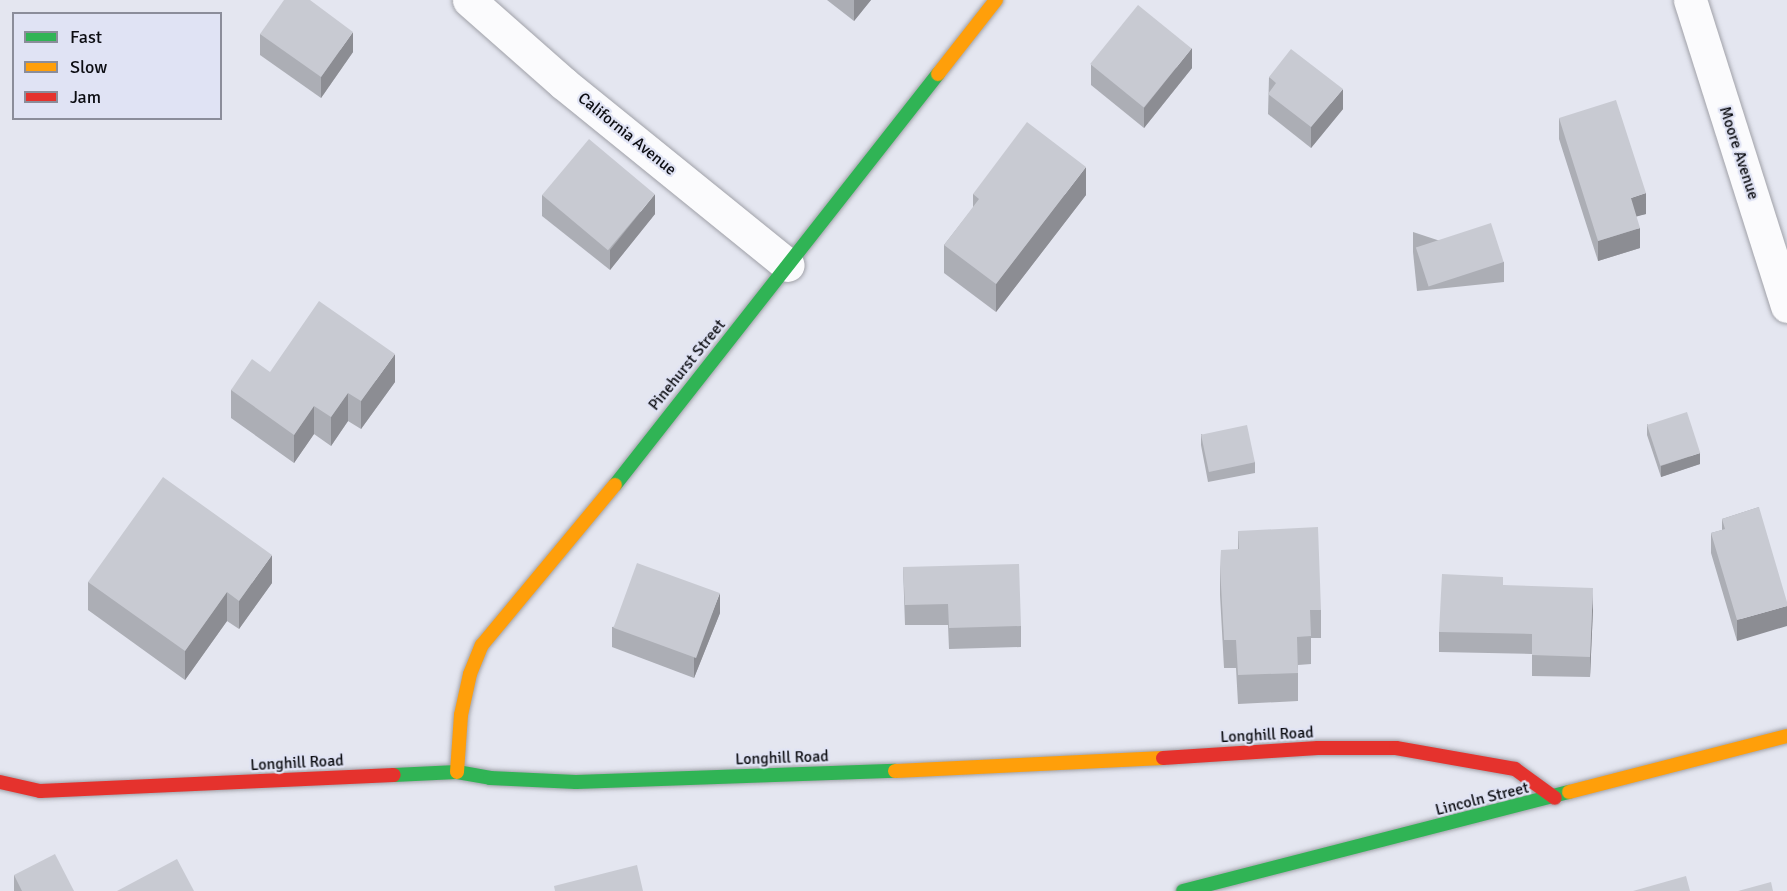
<!DOCTYPE html>
<style>
body{margin:0}
#map{position:relative;width:1787px;height:891px;overflow:hidden;background:#e4e6f0;font-family:Signika,sans-serif}
div>[style]{position:absolute}
[style*='--x']{left:calc(var(--x)*1px);top:calc(var(--y)*1px);width:calc(var(--w)*1px);rotate:calc(var(--a)*1deg)}
.roads{filter:drop-shadow(0 0 2px #a0a1a8) drop-shadow(0 0 2px #a0a1a8)}
.street>*{height:33px;margin:-16.5px;padding:0 16.5px;transform-origin:16.5px;border-radius:16.5px;background:#fbfbfd}
.fast>*{height:14px;margin:-7px;padding:0 7px;transform-origin:7px;border-radius:7px;background:#30b455}
.slow>*{height:14px;margin:-7px;padding:0 7px;transform-origin:7px;border-radius:7px;background:#ff9f0a}
.jam>*{height:14px;margin:-7px;padding:0 7px;transform-origin:7px;border-radius:7px;background:#e5322d}
.wall>*{inset:0;background:#acaeb5}
.shaded-wall>*{inset:0;background:#8c8d93}
.building>*{inset:0;background:#c8cad2;transform-origin:0 0}
span{translate:-50% -50%;white-space:nowrap;text-align:center;line-height:1.15;-webkit-text-stroke:4.5px #e0e3f4;paint-order:stroke}
.street-label{font-size:16px;color:#0c0d12}
.legend{position:absolute;left:12px;top:12px;width:210px;height:108px;box-sizing:border-box;background:#e0e3f4;border:2px solid #8b8d9a;margin:0;padding:8px 10px;list-style:none;font-size:18px;color:#0c0d12}
.legend li{display:flex;align-items:center;gap:12px;height:30px}
.legend b{width:30px;border:2px solid #8b8d9a}
</style>
<div id="map">
<div class="roads">
<div class="street">
<div style="--x:469;--y:0;--w:125;--a:41.4"></div>
<div style="--x:563;--y:83;--w:289;--a:39"></div>
<div style="--x:1690;--y:0;--w:321;--a:72.4"></div>
</div>
<div class="fast">
<div style="--x:615;--y:485;--w:523;--a:-51.84"></div>
<div style="--x:394;--y:775;--w:63;--a:-2.7"></div>
<div style="--x:457;--y:772;--w:34;--a:10"></div>
<div style="--x:490;--y:778;--w:86;--a:2.7"></div>
<div style="--x:576;--y:782;--w:319;--a:-2"></div>
<div style="--x:1183;--y:891;--w:398;--a:-14.4"></div>
</div>
<div class="slow">
<div style="--x:938;--y:74;--w:94;--a:-51.9"></div>
<div style="--x:895;--y:771;--w:268;--a:-2.8"></div>
<div style="--x:457;--y:772;--w:57;--a:-86"></div>
<div style="--x:461;--y:715;--w:42;--a:-77.6"></div>
<div style="--x:470;--y:674;--w:31;--a:-68"></div>
<div style="--x:482;--y:645;--w:208;--a:-50.3"></div>
<div style="--x:1569;--y:792;--w:225;--a:-14.4"></div>
</div>
<div class="jam">
<div style="--x:1163;--y:758;--w:155;--a:-3.7"></div>
<div style="--x:1318;--y:748;--w:78;--a:0"></div>
<div style="--x:1396;--y:748;--w:121;--a:10"></div>
<div style="--x:1515;--y:769;--w:49;--a:35.9"></div>
<div style="--x:0;--y:782;--w:41;--a:12.7"></div>
<div style="--x:40;--y:791;--w:354;--a:-2.6"></div>
</div>
</div>
<div class="wall">
<div style="clip-path:polygon(827px 0,871px 0,854px 21px)"></div>
<div style="clip-path:polygon(260px 34px,353px 52px,321px 98px,260px 55px)"></div>
<div style="clip-path:polygon(1091px 65px,1192px 68px,1144px 128px,1091px 85px)"></div>
<div style="clip-path:polygon(1269px 77px,1343px 109px,1311px 148px,1268px 114px)"></div>
<div style="clip-path:polygon(1559px 118px,1646px 214px,1636px 216px,1640px 248px,1598px 261px,1559px 139px)"></div>
<div style="clip-path:polygon(973px 194px,1086px 195px,996px 312px,944px 273px,944px 245px,973px 208px)"></div>
<div style="clip-path:polygon(542px 195px,655px 214px,610px 270px,542px 216px)"></div>
<div style="clip-path:polygon(1413px 232px,1504px 262px,1504px 282px,1417px 291px,1413px 252px)"></div>
<div style="clip-path:polygon(270px 372px,395px 382px,361px 429px,348px 421px,331px 446px,314px 434px,294px 463px,231px 418px,231px 390px)"></div>
<div style="clip-path:polygon(1647px 424px,1700px 464px,1661px 477px,1647px 435px)"></div>
<div style="clip-path:polygon(1201px 434px,1255px 462px,1255px 473px,1208px 482px,1201px 445px)"></div>
<div style="clip-path:polygon(1759px 507px,1737px 641px,1711px 553px,1711px 533px,1722px 530px,1722px 519px)"></div>
<div style="clip-path:polygon(1238px 531px,1321px 610px,1321px 638px,1311px 638px,1311px 664px,1298px 665px,1298px 701px,1238px 704px,1236px 668px,1224px 668px,1220px 595px,1220px 567px,1238px 549px)"></div>
<div style="clip-path:polygon(903px 567px,1021px 626px,1021px 647px,949px 649px,948px 625px,905px 625px)"></div>
<div style="clip-path:polygon(88px 582px,272px 583px,239px 629px,227px 621px,185px 680px,88px 610px)"></div>
<div style="clip-path:polygon(1503px 585px,1593px 609px,1590px 677px,1532px 676px,1532px 654px,1439px 652px,1439px 632px)"></div>
<div style="clip-path:polygon(720px 613px,694px 678px,612px 647px,612px 627px)"></div>
<div style="clip-path:polygon(14px 875px,74px 891px,14px 891px)"></div>
</div>
<div class="shaded-wall">
<div style="clip-path:polygon(854px 0,871px 0,854px 21px)"></div>
<div style="clip-path:polygon(353px 32px,353px 52px,321px 98px,321px 77px)"></div>
<div style="clip-path:polygon(1192px 48px,1192px 68px,1144px 128px,1144px 108px)"></div>
<div style="clip-path:polygon(1343px 89px,1343px 109px,1311px 148px,1311px 127px)"></div>
<div style="clip-path:polygon(1086px 167px,1086px 195px,996px 312px,996px 284px)"></div>
<div style="clip-path:polygon(1646px 193px,1646px 214px,1631px 218px,1631px 198px)"></div>
<div style="clip-path:polygon(655px 194px,655px 214px,610px 270px,610px 250px)"></div>
<div style="clip-path:polygon(1640px 228px,1640px 248px,1598px 261px,1598px 241px)"></div>
<div style="clip-path:polygon(395px 354px,395px 382px,361px 429px,361px 401px)"></div>
<div style="clip-path:polygon(348px 393px,348px 421px,331px 446px,331px 417px)"></div>
<div style="clip-path:polygon(314px 406px,314px 434px,294px 463px,294px 435px)"></div>
<div style="clip-path:polygon(1700px 453px,1700px 464px,1661px 477px,1661px 466px)"></div>
<div style="clip-path:polygon(272px 555px,272px 583px,239px 629px,239px 601px)"></div>
<div style="clip-path:polygon(1593px 588px,1593px 609px,1590px 677px,1590px 657px)"></div>
<div style="clip-path:polygon(227px 592px,227px 621px,185px 680px,185px 651px)"></div>
<div style="clip-path:polygon(720px 593px,720px 613px,694px 678px,694px 658px)"></div>
<div style="clip-path:polygon(1787px 606px,1787px 626px,1737px 641px,1737px 620px)"></div>
</div>
<div class="building">
<div style="clip-path:polygon(284px 0,310px 0,353px 32px,321px 77px,260px 34px)"></div>
<div style="left:1138px;top:5px;width:69px;height:76px;rotate:39deg"></div>
<div style="clip-path:polygon(1291px 49px,1343px 89px,1311px 127px,1268px 94px,1276px 83px,1269px 77px)"></div>
<div style="clip-path:polygon(1616px 100px,1646px 193px,1631px 198px,1640px 228px,1598px 241px,1559px 118px)"></div>
<div style="clip-path:polygon(1027px 122px,1086px 167px,996px 284px,944px 245px,979px 199px,973px 194px)"></div>
<div style="left:589px;top:139px;width:86px;height:73px;rotate:40deg"></div>
<div style="left:1491px;top:223px;width:41px;height:79px;rotate:72deg"></div>
<div style="clip-path:polygon(319px 301px,395px 354px,361px 401px,348px 393px,331px 417px,314px 406px,294px 435px,231px 390px,252px 359px,270px 372px)"></div>
<div style="left:1687px;top:412px;width:43px;height:42px;rotate:72deg"></div>
<div style="left:1247px;top:425px;width:38px;height:47px;rotate:78deg"></div>
<div style="clip-path:polygon(163px 477px,272px 555px,239px 601px,227px 592px,185px 651px,88px 582px)"></div>
<div style="clip-path:polygon(1759px 507px,1787px 602px,1787px 606px,1737px 620px,1711px 533px,1725px 529px,1722px 519px)"></div>
<div style="clip-path:polygon(1318px 527px,1321px 610px,1310px 610px,1311px 636px,1297px 637px,1298px 673px,1238px 675px,1236px 640px,1224px 640px,1220px 567px,1221px 550px,1239px 549px,1238px 531px)"></div>
<div style="left:637px;top:563px;width:88px;height:69px;rotate:20deg"></div>
<div style="clip-path:polygon(1019px 564px,1021px 626px,949px 628px,948px 604px,905px 605px,903px 567px)"></div>
<div style="clip-path:polygon(1442px 574px,1503px 577px,1503px 585px,1593px 588px,1590px 657px,1532px 655px,1532px 634px,1439px 632px)"></div>
<div style="clip-path:polygon(55px 854px,74px 891px,22px 891px,14px 875px)"></div>
<div style="clip-path:polygon(177px 859px,194px 891px,117px 891px)"></div>
<div style="clip-path:polygon(637px 865px,643px 891px,555px 891px,554px 886px)"></div>
<div style="clip-path:polygon(1686px 876px,1690px 891px,1633px 891px)"></div>
<div style="clip-path:polygon(1771px 882px,1773px 891px,1738px 891px)"></div>
</div>
<div class="street-label">
<span style="left:627px;top:134px;rotate:39deg">California Avenue</span>
<span style="left:1739px;top:153px;rotate:72deg">Moore Avenue</span>
<span style="left:687px;top:365px;rotate:-51deg">Pinehurst Street</span>
<span style="left:1267px;top:735px;rotate:-3deg">Longhill Road</span>
<span style="left:782px;top:758px;rotate:-2deg">Longhill Road</span>
<span style="left:297px;top:763px;rotate:-3deg">Longhill Road</span>
<span style="left:1482px;top:799px;rotate:-14deg">Lincoln Street</span>
</div>
<ul class="legend">
<li><b style="height:8px;background:#30b455"></b>Fast</li>
<li><b style="height:8px;background:#ff9f0a"></b>Slow</li>
<li><b style="height:8px;background:#e5322d"></b>Jam</li>
</ul>
</div>
